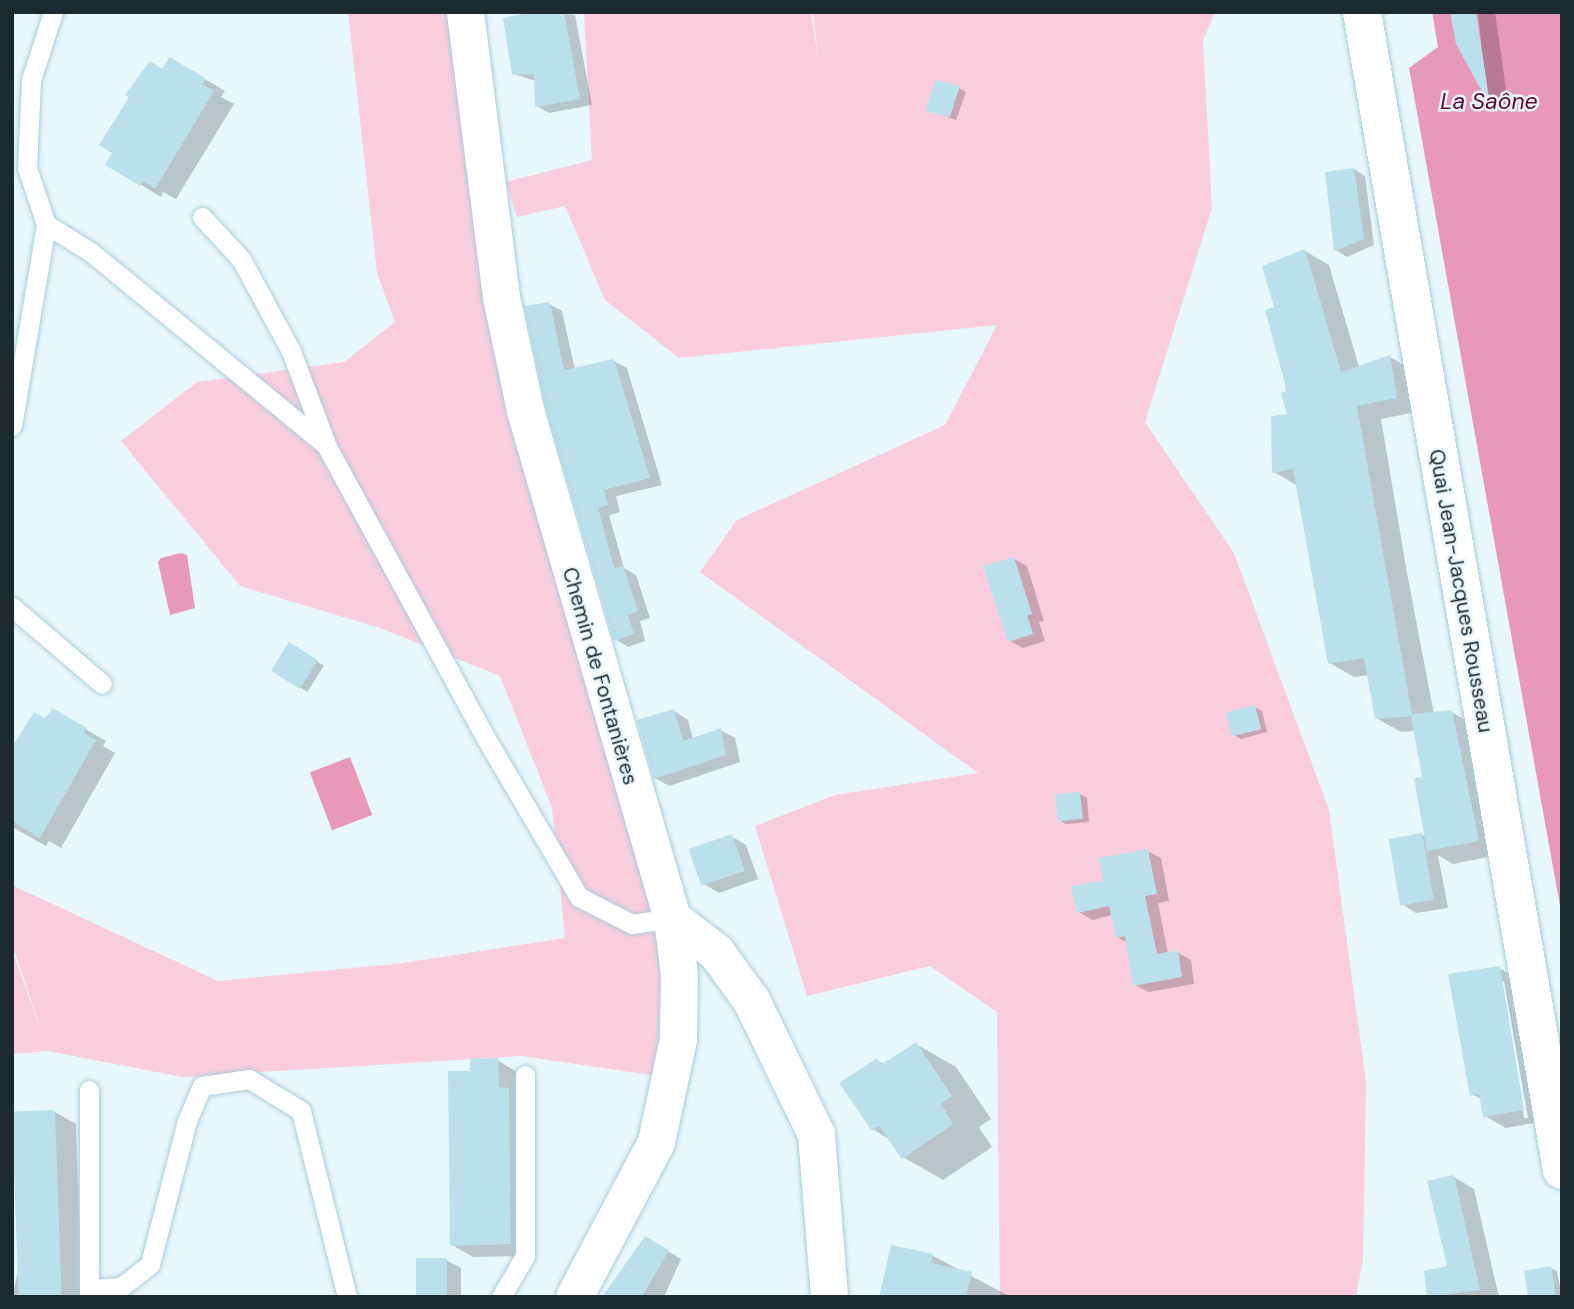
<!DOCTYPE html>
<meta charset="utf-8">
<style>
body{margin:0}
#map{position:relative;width:1574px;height:1309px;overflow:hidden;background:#e8f7fc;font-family:"DM Sans",sans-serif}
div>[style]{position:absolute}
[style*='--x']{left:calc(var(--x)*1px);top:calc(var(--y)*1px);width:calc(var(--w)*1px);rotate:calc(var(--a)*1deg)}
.green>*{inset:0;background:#facddd}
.water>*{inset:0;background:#e799b7;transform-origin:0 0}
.shadow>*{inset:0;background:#0003;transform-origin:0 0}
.building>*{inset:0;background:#bbe0ed;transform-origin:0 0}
.roads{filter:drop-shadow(0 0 2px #a9cddb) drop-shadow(0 0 2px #a9cddb)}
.service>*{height:19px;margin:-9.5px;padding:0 9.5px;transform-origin:9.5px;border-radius:9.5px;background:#fff}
.minor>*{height:37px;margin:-18.5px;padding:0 18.5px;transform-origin:18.5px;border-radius:18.5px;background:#fff}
.tertiary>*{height:38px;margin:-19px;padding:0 19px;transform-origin:19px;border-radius:19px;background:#fff}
span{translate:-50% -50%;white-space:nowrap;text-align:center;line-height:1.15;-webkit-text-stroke:5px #e8f7fc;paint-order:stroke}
.street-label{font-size:21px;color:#1c2a2f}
.water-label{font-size:23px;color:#630539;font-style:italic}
.frame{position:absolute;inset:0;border:14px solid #1c2a2f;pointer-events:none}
</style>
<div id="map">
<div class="green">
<div style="clip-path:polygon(348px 12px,454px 12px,628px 826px,661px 954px,658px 1076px,521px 1056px,182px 1077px,48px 1051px,12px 1054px,12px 950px,44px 1039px,12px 943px,12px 885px,218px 981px,403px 963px,565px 938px,552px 808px,500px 676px,380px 628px,240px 586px,121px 441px,197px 382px,344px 362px,395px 322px,377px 273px)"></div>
<div style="clip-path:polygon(584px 12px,811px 12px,819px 66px,813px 12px,1215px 12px,1203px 40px,1212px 208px,1145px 422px,1234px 553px,1329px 810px,1366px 1082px,1363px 1260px,1356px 1297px,1000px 1297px,997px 1012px,930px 966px,807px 996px,755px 826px,835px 795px,978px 773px,700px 572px,737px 520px,945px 425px,997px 325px,679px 358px,605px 300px,565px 206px,517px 217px,506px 182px,592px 160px)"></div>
</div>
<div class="water">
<div style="clip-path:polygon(1432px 12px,1562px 12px,1562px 917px,1409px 68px,1438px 47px)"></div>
<div style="clip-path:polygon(181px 553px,187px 555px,195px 608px,170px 615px,158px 562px,161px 558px)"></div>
<div style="left:350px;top:757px;width:62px;height:43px;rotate:69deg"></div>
</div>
<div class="shadow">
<div style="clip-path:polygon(540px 12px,575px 15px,592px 105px,549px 113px,537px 106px,536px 81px,514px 74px)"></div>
<div style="clip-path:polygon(1478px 12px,1495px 12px,1509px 110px,1487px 98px)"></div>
<div style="clip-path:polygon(171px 59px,225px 91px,221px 97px,234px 104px,176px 199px,163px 192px,161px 197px,107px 164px)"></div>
<div style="clip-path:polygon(959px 88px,966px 92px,956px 120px,928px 110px)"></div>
<div style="clip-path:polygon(1354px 169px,1365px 176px,1374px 245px,1347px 257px,1336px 250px,1326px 173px)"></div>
<div style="clip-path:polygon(1305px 251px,1329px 265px,1359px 367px,1390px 357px,1414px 371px,1421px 411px,1381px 419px,1407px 573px,1434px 714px,1451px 712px,1476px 726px,1502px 854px,1453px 864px,1438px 855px,1448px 908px,1416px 913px,1402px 904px,1422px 834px,1426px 837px,1424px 779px,1415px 731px,1401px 732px,1376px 718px,1369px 675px,1354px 677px,1330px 663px,1298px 486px,1274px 472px,1289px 415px,1276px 308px)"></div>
<div style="clip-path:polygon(549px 304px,562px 311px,575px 370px,614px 361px,627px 368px,662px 485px,616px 496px,620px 512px,609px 515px,624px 568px,636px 575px,650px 618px,640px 621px,645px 641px,628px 647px,615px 639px)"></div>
<div style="clip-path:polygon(1014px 559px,1027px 566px,1044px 621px,1039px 622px,1045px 641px,1023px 648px,1010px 641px)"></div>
<div style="left:289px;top:644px;width:41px;height:31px;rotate:32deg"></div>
<div style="clip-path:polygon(1255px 707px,1262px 711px,1267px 732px,1241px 739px,1234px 735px)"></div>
<div style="clip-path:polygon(53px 710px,106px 741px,103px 746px,115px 753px,61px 848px,49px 841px,46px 846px,12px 827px,12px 751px)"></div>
<div style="clip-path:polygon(674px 711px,688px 720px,693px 739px,720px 730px,735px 738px,740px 762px,669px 786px,655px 778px)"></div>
<div style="clip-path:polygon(1080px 794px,1087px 798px,1089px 822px,1066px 824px,1059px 820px)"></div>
<div style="clip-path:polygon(731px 836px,746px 845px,758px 879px,719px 893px,704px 884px)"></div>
<div style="clip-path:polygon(1147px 851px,1161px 858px,1169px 901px,1158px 903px,1168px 954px,1177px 952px,1191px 960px,1194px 984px,1148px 992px,1135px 985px,1128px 943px,1117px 937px,1112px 915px,1092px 920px,1079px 912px,1105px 882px)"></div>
<div style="clip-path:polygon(evenodd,1499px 968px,1521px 981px,1545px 1121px,1506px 1128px,1485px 1116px,1482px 1100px,1472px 1094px,1499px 968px,1500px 981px,1504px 981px,1528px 1118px,1524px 1118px,1500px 981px)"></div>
<div style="clip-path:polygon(916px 1044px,956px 1067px,991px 1119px,979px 1127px,992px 1147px,943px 1180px,903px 1157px,890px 1140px,873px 1129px,877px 1060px,885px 1065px)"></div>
<div style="clip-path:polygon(497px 1060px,519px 1073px,532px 1256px,473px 1257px,452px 1245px,472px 1073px)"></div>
<div style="clip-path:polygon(55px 1112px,76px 1124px,82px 1297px,12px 1297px)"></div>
<div style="clip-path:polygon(1454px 1177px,1474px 1189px,1499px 1297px,1429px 1297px,1426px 1272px,1449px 1268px)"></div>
<div style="clip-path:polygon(646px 1238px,681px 1259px,664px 1297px,603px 1297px)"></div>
<div style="clip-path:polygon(892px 1247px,933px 1256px,1011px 1297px,881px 1297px)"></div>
<div style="clip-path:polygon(446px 1260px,461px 1268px,461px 1297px,418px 1297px)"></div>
<div style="clip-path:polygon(1550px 1268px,1557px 1271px,1562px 1297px,1530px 1297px)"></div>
</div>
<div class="building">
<div style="clip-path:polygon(534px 12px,564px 12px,580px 99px,535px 107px,534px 74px,512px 75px,503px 18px)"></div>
<div style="clip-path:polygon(1450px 12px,1476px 12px,1489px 98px,1486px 99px,1456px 44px)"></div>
<div style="clip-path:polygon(170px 57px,205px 78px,202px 84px,214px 91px,155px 189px,143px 181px,140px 186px,105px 165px,112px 153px,99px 145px,129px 97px,125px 95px,150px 61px,162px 69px)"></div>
<div style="clip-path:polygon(936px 80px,960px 86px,950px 117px,925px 111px)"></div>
<div style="clip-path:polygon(1354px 168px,1364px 239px,1334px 251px,1325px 172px)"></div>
<div style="clip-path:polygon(1305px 249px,1341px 372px,1390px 355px,1397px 398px,1357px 406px,1384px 558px,1412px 714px,1452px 710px,1479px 841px,1427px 851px,1414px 778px,1422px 777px,1411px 716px,1375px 719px,1364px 658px,1328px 664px,1293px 469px,1272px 473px,1271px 416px,1287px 414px,1281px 393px,1287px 391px,1265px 310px,1274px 307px,1262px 266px)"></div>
<div style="clip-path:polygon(550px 302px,564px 370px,614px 359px,650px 478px,604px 490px,608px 505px,598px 508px,614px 568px,623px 566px,638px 611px,628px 615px,634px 634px,614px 641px,545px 405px,524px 306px)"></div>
<div style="clip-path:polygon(1014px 557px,1032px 614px,1027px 615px,1033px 634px,1008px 642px,983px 566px)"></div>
<div style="left:289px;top:642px;width:34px;height:34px;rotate:32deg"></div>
<div style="left:1255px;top:705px;width:25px;height:30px;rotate:76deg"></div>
<div style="clip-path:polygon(52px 708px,87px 728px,84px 733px,96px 740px,40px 838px,12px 821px,12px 747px,34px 712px,46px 719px)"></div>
<div style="clip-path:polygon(674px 709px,683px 741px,721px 728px,726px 755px,654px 779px,637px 720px)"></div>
<div style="left:1080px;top:792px;width:27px;height:25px;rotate:84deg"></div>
<div style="left:1422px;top:833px;width:68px;height:34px;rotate:80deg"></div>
<div style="left:732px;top:834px;width:39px;height:46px;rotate:71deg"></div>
<div style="clip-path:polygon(1148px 849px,1157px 894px,1145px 896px,1157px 954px,1178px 950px,1182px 977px,1133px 986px,1125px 936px,1116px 938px,1109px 906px,1077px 913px,1071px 886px,1103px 881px,1099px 858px)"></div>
<div style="clip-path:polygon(1500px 966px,1524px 1110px,1483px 1117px,1479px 1094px,1470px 1096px,1448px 974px)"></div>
<div style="clip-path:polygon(916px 1042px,952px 1096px,941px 1104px,953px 1124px,902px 1159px,879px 1126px,872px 1131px,839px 1083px,877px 1058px,881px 1065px)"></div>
<div style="clip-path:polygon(498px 1058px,499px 1087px,509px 1088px,511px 1244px,450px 1246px,448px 1071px,470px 1071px,470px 1059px)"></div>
<div style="left:55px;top:1110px;width:187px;height:43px;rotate:88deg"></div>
<div style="clip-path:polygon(1454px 1175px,1480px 1290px,1427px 1297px,1424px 1271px,1447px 1266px,1427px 1181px)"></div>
<div style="clip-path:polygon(645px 1236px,669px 1250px,642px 1297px,602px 1297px)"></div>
<div style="clip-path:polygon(891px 1245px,933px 1254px,931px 1263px,972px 1272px,966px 1297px,879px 1297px)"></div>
<div style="left:447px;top:1258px;width:39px;height:31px;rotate:90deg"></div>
<div style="clip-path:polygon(1551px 1266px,1556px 1297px,1528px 1297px,1524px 1271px)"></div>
</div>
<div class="roads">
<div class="service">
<div style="--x:53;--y:12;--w:71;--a:107.9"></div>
<div style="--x:31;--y:80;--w:88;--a:92.6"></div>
<div style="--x:27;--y:168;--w:59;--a:71.3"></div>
<div style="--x:46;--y:224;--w:54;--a:32.2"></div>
<div style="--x:92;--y:253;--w:304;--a:39.4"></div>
<div style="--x:202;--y:217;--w:57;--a:47.1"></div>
<div style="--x:241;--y:259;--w:105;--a:61.5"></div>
<div style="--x:291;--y:351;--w:103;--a:69.4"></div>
<div style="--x:327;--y:447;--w:322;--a:61.4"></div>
<div style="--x:481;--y:730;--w:194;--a:59.6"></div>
<div style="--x:579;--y:897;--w:59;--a:27"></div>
<div style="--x:632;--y:924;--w:40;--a:-8.5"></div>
<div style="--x:12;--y:426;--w:205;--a:-80.4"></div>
<div style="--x:12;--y:607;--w:118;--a:40.5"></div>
<div style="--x:92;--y:1289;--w:29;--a:-4"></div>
<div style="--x:121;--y:1287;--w:37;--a:-38"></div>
<div style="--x:150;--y:1264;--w:148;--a:-75.5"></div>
<div style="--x:187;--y:1121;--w:38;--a:-67"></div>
<div style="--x:202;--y:1086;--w:48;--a:-8.5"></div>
<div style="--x:249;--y:1079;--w:61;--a:31.6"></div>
<div style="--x:301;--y:1111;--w:192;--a:76.1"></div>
<div style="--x:89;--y:1297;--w:207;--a:-90"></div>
<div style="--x:501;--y:1297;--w:48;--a:-59.7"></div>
<div style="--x:525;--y:1256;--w:181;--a:-90"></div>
</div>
<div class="minor">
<div style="--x:465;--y:12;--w:287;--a:82.8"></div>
<div style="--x:501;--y:297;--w:116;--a:78"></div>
<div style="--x:525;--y:410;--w:529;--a:73.86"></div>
<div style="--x:672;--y:918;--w:57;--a:83"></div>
<div style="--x:679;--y:975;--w:64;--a:90.9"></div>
<div style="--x:678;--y:1039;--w:105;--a:102.1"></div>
<div style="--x:656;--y:1142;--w:175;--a:117.9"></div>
<div style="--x:672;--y:918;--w:56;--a:37.7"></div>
<div style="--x:716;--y:952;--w:59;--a:53.9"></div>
<div style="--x:751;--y:1000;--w:149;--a:64.1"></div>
<div style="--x:816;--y:1134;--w:164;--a:85.4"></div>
</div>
<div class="tertiary">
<div style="--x:1362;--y:12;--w:1175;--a:80.2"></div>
</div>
</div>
<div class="street-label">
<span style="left:1461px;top:591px;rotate:80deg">Quai Jean-Jacques Rousseau</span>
<span style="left:600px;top:676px;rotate:74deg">Chemin de Fontanières</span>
</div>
<div class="water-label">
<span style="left:1489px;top:101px">La Saône</span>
</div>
<div class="frame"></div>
</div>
